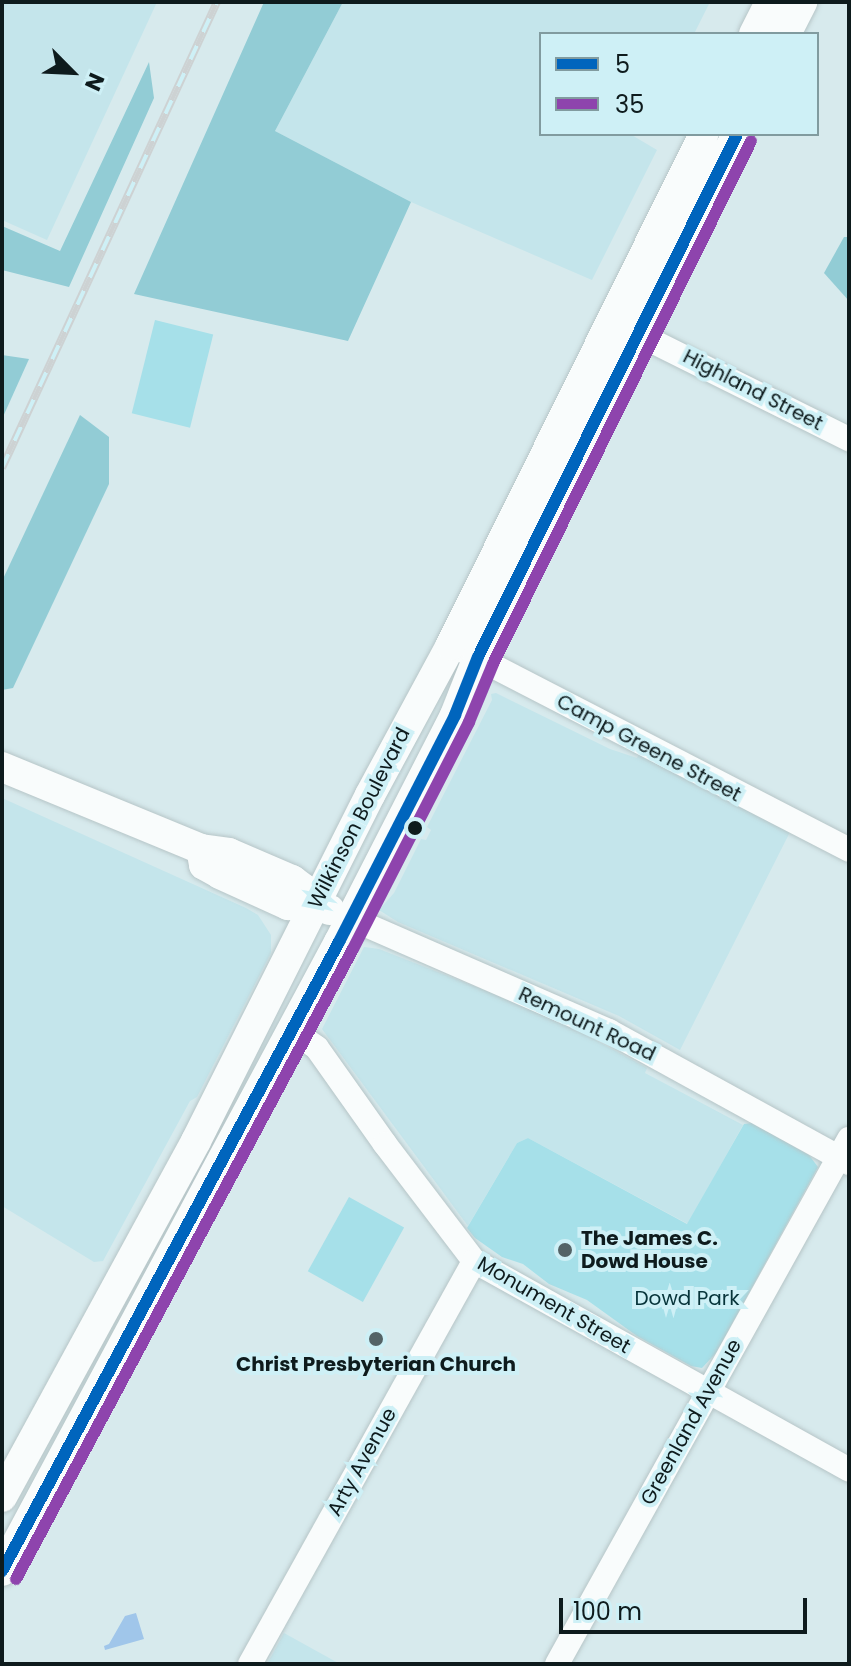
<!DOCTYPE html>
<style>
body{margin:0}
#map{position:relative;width:851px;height:1666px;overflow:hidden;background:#d7eaed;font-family:Poppins,sans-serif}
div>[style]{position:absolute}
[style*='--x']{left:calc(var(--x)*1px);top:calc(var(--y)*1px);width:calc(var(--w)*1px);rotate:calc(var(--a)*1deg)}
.built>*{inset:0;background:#c4e5eb}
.green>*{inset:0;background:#a6e0e9;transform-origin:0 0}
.forest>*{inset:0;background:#92ccd5}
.water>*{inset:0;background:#a0c6ea}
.roads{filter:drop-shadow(0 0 2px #b6c5c7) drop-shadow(0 0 2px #b6c5c7)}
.minor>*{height:24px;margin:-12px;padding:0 12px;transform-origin:12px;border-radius:12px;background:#f9fcfc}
.major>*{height:30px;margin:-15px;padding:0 15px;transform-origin:15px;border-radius:15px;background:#f9fcfc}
.rail>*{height:8px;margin-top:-4px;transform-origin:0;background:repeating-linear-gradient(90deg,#cef0f6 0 15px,#cdd2d3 0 30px);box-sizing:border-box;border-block:2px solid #cdd2d3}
.bus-1>*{height:12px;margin:-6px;padding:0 6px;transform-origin:6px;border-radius:6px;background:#0065bd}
.bus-2>*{height:12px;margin:-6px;padding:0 6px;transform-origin:6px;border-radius:6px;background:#8e44ad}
.dots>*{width:22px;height:22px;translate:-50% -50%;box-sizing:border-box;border:4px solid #cef0f6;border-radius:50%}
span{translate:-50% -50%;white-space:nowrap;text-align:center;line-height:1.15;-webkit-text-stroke:8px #cef0f6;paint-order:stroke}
.street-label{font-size:20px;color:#0e1b1d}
.poi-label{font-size:20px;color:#0e1b1d;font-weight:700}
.left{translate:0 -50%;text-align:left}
.park-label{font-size:20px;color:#07343a}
.frame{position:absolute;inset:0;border:4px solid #0e1b1d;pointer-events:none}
.legend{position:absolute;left:539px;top:32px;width:280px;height:104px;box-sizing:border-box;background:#cef0f6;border:2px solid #819b9f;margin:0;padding:10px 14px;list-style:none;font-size:24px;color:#0e1b1d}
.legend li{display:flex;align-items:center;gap:16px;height:40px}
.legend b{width:40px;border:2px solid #819b9f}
.north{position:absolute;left:32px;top:32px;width:80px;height:80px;-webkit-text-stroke:6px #cef0f6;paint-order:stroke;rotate:114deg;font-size:22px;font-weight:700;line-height:32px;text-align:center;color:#0e1b1d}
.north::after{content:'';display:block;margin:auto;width:28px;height:36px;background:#0e1b1d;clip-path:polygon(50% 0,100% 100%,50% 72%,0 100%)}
.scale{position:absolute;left:559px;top:1598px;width:248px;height:36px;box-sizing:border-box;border:4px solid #0e1b1d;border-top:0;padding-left:10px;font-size:24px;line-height:28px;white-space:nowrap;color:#0e1b1d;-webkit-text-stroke:6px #cef0f6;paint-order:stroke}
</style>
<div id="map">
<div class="built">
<div style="clip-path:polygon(2px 2px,157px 2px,47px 240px,2px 220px)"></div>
<div style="clip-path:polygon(343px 2px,710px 2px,694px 34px,541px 34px,541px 134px,630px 134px,657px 150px,592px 280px,411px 202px,275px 131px)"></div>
<div style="clip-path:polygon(496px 693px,610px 749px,637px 758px,639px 754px,791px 830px,680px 1050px,619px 1016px,398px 922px,379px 910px,394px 893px,421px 839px,426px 840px,431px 830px,427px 827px,492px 700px,491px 694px)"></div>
<div style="clip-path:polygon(2px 798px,246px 908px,258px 915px,271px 935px,271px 953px,197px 1097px,190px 1101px,103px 1261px,94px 1262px,2px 1206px)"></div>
<div style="clip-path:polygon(364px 947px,379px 949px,553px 1017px,647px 1068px,645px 1073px,743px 1125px,688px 1224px,528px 1138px,517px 1143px,468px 1226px,322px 1029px)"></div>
<div style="clip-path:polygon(284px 1633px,340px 1664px,267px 1664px)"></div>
</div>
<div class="green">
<div style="left:155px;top:320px;width:60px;height:96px;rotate:14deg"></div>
<div style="clip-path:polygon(752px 1123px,809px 1155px,818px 1167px,716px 1353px,702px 1368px,691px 1366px,637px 1336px,587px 1300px,549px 1284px,523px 1264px,502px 1257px,475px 1238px,467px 1228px,517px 1143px,528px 1138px,687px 1224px,744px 1124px)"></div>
<div style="left:349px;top:1197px;width:63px;height:85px;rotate:29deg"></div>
</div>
<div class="forest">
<div style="clip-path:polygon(264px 2px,343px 2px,275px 131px,411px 202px,348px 341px,134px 294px)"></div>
<div style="clip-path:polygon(149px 62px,154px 98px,69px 287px,2px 270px,2px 226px,60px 251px)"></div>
<div style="clip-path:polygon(844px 237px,849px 237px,849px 301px,824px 273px)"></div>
<div style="clip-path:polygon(2px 355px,29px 359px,2px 419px)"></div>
<div style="clip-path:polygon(80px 415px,109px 437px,109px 484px,13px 688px,2px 690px,2px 581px)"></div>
</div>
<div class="water">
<div style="clip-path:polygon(136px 1613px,144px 1639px,105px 1650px,104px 1646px,109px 1644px,125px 1616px)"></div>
</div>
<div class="roads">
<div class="minor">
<div style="--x:622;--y:326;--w:254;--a:26.5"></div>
<div style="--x:464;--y:651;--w:433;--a:27.3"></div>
<div style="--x:350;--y:918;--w:283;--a:23.6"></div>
<div style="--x:609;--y:1031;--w:274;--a:28.8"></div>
<div style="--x:293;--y:1031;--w:29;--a:35"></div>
<div style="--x:317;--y:1048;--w:118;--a:54.7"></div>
<div style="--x:385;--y:1144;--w:147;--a:52.7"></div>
<div style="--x:474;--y:1261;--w:429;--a:29.1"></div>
<div style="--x:250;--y:1664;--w:461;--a:-60.9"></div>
<div style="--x:557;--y:1664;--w:601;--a:-60.92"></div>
</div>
<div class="major">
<div style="--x:754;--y:34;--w:36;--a:-63"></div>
<div style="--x:786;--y:34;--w:36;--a:-63"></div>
<div style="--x:2;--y:767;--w:215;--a:22.4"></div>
<div style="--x:201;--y:849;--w:28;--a:8"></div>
<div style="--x:229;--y:853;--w:69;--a:23.2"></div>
<div style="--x:292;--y:880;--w:15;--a:37"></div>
<div style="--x:304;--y:889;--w:19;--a:54"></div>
<div style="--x:315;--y:904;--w:16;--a:22"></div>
<div style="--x:201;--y:849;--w:16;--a:79"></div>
<div style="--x:204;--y:865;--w:18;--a:29"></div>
<div style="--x:220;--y:874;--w:75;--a:24.5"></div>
<div style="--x:288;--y:905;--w:27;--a:-2"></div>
<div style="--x:2;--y:1497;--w:405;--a:-61.4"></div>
<div style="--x:196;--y:1141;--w:387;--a:-63.3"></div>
<div style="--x:370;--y:795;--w:170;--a:-61.6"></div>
<div style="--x:451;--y:645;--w:570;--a:-63.66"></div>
<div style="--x:2;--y:1571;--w:714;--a:-61.82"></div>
<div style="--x:339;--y:942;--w:255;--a:-62.9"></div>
<div style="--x:455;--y:715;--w:62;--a:-68.4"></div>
<div style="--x:478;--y:657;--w:584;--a:-63.65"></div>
</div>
</div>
<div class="rail">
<div style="--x:2;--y:468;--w:513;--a:-65.23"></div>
</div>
<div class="bus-1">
<div style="--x:2;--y:1571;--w:714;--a:-61.82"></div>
<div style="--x:339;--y:942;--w:255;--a:-62.9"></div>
<div style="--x:455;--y:715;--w:62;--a:-68.4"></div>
<div style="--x:478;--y:657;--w:584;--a:-63.65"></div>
</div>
<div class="bus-2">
<div style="--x:16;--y:1579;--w:714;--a:-61.86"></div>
<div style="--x:353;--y:949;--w:255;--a:-62.9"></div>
<div style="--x:469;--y:722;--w:63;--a:-67.5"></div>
<div style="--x:493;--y:664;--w:583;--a:-63.74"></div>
</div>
<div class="dots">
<div style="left:415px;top:828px;background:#0e1b1d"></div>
<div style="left:565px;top:1250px;background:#546366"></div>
<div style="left:376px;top:1339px;background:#546366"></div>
</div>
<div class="street-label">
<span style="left:753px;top:390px;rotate:27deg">Highland Street</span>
<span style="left:649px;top:748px;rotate:28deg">Camp Greene Street</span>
<span style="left:359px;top:818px;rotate:-63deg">Wilkinson Boulevard</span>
<span style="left:587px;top:1024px;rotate:25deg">Remount Road</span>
<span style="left:554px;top:1305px;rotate:30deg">Monument Street</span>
<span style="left:691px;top:1422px;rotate:-61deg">Greenland Avenue</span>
<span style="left:362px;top:1462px;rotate:-61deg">Arty Avenue</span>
</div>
<div class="poi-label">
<span class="left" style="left:581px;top:1250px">The James C.<br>Dowd House</span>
<span style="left:376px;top:1364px">Christ Presbyterian Church</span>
</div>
<div class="park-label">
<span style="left:687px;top:1298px">Dowd Park</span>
</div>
<div class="frame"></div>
<ul class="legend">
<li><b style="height:10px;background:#0065bd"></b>5</li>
<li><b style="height:10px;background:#8e44ad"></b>35</li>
</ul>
<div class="north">N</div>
<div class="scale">100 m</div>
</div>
